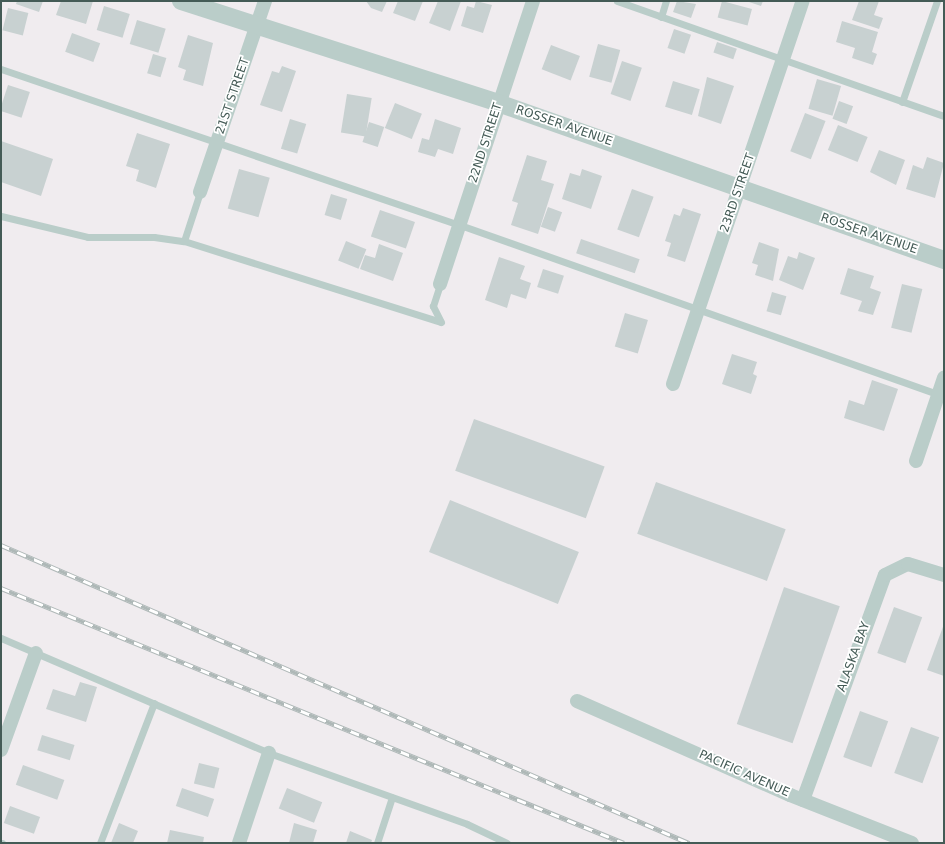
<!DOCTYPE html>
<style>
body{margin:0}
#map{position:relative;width:945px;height:844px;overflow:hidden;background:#f0ecef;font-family:"DejaVu Sans",sans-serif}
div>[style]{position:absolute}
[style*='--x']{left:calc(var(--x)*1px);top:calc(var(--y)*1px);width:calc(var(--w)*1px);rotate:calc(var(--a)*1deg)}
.building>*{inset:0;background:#c8d1d1;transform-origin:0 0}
.service>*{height:7px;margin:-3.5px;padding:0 3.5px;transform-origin:3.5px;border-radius:3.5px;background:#bacdc9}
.minor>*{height:14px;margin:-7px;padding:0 7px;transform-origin:7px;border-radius:7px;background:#bacdc9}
.tertiary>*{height:18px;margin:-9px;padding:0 9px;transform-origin:9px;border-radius:9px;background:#bacdc9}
.rail>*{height:4.5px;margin-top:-2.25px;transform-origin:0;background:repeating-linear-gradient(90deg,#fff 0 9px,#aeb8b7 0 18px);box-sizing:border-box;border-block:1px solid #aeb8b7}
span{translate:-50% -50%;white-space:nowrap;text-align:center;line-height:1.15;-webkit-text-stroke:3.5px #fff;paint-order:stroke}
.street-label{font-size:12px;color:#445b56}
.frame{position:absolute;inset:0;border:2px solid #445b56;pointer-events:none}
</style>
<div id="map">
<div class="building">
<div style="clip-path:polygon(17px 1px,43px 1px,39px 12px,16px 4px)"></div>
<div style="clip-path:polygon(61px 1px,93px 1px,86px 24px,56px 15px)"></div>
<div style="clip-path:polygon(366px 1px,387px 1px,382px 12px,371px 8px)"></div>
<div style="clip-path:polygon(398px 1px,423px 1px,415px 21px,393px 13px)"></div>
<div style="clip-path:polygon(438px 1px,461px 1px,450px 31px,429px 23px)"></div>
<div style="clip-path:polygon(476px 1px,492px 5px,483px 33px,461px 26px,467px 6px,474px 8px)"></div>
<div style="clip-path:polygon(677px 1px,696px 4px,691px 18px,673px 12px)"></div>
<div style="left:722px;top:1px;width:31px;height:17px;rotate:15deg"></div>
<div style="clip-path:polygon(746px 1px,763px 1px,761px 6px)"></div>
<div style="clip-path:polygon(859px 1px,879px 1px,874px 15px,883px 18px,879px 29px,852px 20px)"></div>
<div style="left:104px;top:6px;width:27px;height:25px;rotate:17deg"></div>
<div style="left:8px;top:8px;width:21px;height:23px;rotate:14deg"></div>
<div style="left:137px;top:20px;width:30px;height:25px;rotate:17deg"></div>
<div style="clip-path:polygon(842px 21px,878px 32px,872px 52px,877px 54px,873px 65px,852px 58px,855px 48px,836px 42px)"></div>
<div style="left:674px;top:29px;width:18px;height:20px;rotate:19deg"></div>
<div style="left:72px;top:33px;width:30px;height:20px;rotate:20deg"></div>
<div style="clip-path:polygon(188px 35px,213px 43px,203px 86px,183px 80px,186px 70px,178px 67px)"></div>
<div style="left:717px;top:42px;width:21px;height:11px;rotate:19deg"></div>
<div style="left:598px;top:44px;width:23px;height:34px;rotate:15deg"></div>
<div style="left:551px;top:45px;width:31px;height:26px;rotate:21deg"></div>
<div style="left:153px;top:54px;width:14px;height:20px;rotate:17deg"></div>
<div style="left:622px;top:61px;width:21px;height:35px;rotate:19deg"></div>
<div style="clip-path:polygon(282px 66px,296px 71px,282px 112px,260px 105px,272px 71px,279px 73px)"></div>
<div style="clip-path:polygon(707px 77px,734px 86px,721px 124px,698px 116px)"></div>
<div style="left:817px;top:79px;width:25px;height:31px;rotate:16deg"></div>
<div style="left:673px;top:81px;width:28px;height:27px;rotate:17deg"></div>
<div style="left:8px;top:85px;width:23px;height:27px;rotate:18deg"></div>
<div style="left:347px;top:94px;width:25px;height:39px;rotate:9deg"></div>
<div style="left:839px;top:101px;width:15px;height:19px;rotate:20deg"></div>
<div style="left:395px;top:103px;width:29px;height:27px;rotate:22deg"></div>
<div style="left:805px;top:113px;width:22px;height:41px;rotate:21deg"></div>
<div style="left:290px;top:119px;width:17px;height:31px;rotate:17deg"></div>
<div style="clip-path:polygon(435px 119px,461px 128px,453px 154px,438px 149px,435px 157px,418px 152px,422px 138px,429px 140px)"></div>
<div style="left:369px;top:122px;width:16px;height:21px;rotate:18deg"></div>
<div style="left:838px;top:125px;width:32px;height:27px;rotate:22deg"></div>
<div style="clip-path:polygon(137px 133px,170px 144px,156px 188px,136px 181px,139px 170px,126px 166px)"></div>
<div style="clip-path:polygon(1px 141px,53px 159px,41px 196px,1px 182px)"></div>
<div style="clip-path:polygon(879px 150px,905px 160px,896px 185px,870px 172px)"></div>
<div style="clip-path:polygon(527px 155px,547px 161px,541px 180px,554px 184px,538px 234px,511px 225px,518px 203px,512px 201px)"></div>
<div style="clip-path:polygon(927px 157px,944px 163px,935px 198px,906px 189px,913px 165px,923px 169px)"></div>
<div style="left:239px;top:169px;width:32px;height:41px;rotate:16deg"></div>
<div style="clip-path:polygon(582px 169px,602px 176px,591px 209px,562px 199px,570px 173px,580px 176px)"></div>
<div style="left:632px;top:189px;width:23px;height:43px;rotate:20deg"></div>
<div style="left:331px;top:194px;width:17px;height:22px;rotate:17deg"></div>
<div style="left:548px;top:207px;width:15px;height:21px;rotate:20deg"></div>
<div style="clip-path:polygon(683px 208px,701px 214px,685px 262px,667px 256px,671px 243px,665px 241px,674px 214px,680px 216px)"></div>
<div style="left:380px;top:210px;width:37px;height:28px;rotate:19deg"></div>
<div style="left:581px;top:239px;width:62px;height:15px;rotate:19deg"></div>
<div style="left:346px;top:241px;width:22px;height:21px;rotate:22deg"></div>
<div style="clip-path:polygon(759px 242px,779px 249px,773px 281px,755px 275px,758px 265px,752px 263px)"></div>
<div style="clip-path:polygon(379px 244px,403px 253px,393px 281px,360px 269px,365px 255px,375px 258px)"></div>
<div style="clip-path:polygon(799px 252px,815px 258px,803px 290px,779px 280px,788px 256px,797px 259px)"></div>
<div style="clip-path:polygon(499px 257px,525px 266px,520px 279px,531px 283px,526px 299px,511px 294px,507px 308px,485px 300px)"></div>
<div style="clip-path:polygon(848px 268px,874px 276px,870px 288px,881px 292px,873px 315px,858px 311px,862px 301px,840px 294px)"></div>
<div style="left:543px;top:269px;width:22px;height:19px;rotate:18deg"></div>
<div style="left:902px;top:284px;width:21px;height:45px;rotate:14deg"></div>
<div style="left:772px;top:292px;width:15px;height:20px;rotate:16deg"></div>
<div style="left:625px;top:313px;width:24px;height:35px;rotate:17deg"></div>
<div style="clip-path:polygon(732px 354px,757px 362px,753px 374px,757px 376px,751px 394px,722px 384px)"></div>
<div style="clip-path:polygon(872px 380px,898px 389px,884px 431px,844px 418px,849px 400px,864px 405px)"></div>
<div style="left:474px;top:419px;width:139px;height:55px;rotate:20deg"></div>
<div style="left:656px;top:482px;width:138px;height:55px;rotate:20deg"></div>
<div style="left:450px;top:500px;width:139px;height:56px;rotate:22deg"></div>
<div style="left:784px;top:587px;width:59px;height:145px;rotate:19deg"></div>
<div style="left:894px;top:607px;width:30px;height:49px;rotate:20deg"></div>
<div style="clip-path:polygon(944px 624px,944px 676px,927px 670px)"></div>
<div style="clip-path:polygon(80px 682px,97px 687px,86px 722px,46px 709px,53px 689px,75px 696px)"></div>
<div style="left:860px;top:711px;width:30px;height:49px;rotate:20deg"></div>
<div style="left:911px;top:727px;width:30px;height:49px;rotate:20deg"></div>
<div style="left:42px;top:735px;width:34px;height:16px;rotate:17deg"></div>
<div style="left:199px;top:763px;width:21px;height:21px;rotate:14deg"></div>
<div style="left:23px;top:765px;width:44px;height:21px;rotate:20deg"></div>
<div style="left:182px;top:788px;width:34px;height:19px;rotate:19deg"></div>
<div style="left:287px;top:788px;width:38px;height:22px;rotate:22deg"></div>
<div style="left:10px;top:806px;width:32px;height:18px;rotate:20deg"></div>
<div style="clip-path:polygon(119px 823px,138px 831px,133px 843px,111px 843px)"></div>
<div style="clip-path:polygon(294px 823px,317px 830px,313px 843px,289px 843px)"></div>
<div style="clip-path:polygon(170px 830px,204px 837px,203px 843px,167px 843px)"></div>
<div style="clip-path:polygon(350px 831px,372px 840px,371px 843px,346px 843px)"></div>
</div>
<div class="service">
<div style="--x:617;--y:1;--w:347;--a:19.4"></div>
<div style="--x:661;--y:17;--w:17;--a:-73"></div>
<div style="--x:1;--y:69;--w:485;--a:18.8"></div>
<div style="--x:460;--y:225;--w:509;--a:19.5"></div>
<div style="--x:902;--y:102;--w:107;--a:-70.9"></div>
<div style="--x:1;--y:216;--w:89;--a:13.6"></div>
<div style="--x:88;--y:237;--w:66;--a:0"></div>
<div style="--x:154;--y:237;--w:30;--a:8"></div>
<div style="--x:184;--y:241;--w:269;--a:17.5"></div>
<div style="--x:441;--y:322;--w:18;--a:-117"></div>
<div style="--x:433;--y:306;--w:23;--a:-72"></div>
<div style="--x:184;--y:241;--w:52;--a:-71.9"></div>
<div style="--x:1;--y:638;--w:292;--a:23.2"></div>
<div style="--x:269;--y:753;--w:210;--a:19.7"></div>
<div style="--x:467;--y:824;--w:44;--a:25.4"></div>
<div style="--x:1;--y:843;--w:1;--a:0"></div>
<div style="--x:100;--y:843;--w:150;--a:-68.9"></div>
<div style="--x:377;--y:843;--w:48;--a:-71.9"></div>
</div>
<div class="minor">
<div style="--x:200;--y:192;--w:202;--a:-71.2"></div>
<div style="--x:440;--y:284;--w:298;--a:-71.8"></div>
<div style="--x:673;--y:384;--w:404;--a:-71.3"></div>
<div style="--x:916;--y:461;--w:88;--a:-71.4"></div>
<div style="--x:577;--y:701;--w:233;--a:23.8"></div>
<div style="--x:790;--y:795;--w:131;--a:21.5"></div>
<div style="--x:1;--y:750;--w:103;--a:-70.2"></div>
<div style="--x:803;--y:800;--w:239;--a:-70"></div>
<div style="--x:885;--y:575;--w:25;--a:-26"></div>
<div style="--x:908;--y:564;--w:38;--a:17"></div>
<div style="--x:239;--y:843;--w:95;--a:-71.6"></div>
</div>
<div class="tertiary">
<div style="--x:181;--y:1;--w:333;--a:17.8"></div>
<div style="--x:498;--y:103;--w:473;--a:19.4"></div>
</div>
<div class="rail">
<div style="--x:1;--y:545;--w:750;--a:23.42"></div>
<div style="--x:1;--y:588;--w:673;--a:22.26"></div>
</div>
<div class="street-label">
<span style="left:233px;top:96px;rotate:-71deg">21ST STREET</span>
<span style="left:564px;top:126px;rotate:19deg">ROSSER AVENUE</span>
<span style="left:486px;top:143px;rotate:-72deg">22ND STREET</span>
<span style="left:738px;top:193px;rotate:-71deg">23RD STREET</span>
<span style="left:869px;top:234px;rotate:19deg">ROSSER AVENUE</span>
<span style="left:854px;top:657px;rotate:-70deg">ALASKA BAY</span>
<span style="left:744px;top:774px;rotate:24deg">PACIFIC AVENUE</span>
</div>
<div class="frame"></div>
</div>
